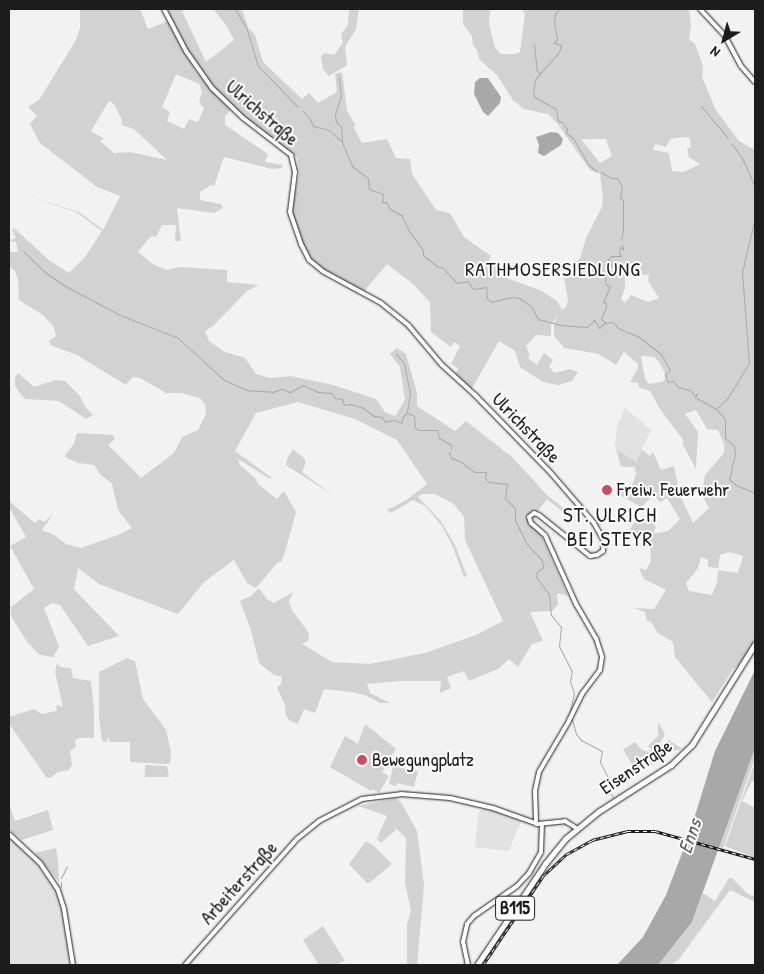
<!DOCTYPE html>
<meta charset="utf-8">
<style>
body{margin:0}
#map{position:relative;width:764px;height:974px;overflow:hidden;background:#f2f2f2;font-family:"Patrick Hand",sans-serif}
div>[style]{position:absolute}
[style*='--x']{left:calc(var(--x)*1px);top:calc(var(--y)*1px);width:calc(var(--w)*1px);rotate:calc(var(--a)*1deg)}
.built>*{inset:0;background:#e2e2e2}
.green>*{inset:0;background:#d2d2d2}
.water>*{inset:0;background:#a8a8a8}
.stream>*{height:1px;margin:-0.5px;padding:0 0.5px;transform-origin:0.5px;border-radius:0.5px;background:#a8a8a8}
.roads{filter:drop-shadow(0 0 1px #1c1c1c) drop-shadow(0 0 1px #1c1c1c)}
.secondary>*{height:4px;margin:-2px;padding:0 2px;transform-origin:2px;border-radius:2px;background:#fff}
.primary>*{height:4.5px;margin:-2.25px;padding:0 2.25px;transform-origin:2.25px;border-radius:2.25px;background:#fff}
.rail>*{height:3px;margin-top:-1.5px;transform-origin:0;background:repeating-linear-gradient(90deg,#fff 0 4px,#1c1c1c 0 8px);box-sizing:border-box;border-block:1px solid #1c1c1c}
.dots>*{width:14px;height:14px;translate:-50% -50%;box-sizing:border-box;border:2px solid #fff;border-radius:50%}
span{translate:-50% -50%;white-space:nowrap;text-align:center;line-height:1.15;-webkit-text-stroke:4px #fff;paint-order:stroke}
.shield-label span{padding:1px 4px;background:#fff;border:1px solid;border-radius:4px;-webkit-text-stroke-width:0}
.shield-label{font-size:18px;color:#1c1c1c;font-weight:700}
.street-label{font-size:19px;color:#1c1c1c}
.poi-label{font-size:19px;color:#1c1c1c}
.left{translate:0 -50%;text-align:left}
.neighbourhood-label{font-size:20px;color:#1c1c1c;letter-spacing:1px}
.water-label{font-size:20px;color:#5b5b5b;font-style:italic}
.quarter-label{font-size:21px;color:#1c1c1c;letter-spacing:1px}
.frame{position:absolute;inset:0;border:10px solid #1c1c1c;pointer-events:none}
.north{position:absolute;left:699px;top:15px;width:50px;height:50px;-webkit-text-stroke:4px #fff;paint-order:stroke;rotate:217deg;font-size:14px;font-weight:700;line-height:20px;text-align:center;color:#1c1c1c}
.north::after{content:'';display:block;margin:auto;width:18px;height:22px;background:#1c1c1c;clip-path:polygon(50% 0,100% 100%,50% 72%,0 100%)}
</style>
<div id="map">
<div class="built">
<div style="clip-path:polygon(625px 408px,651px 430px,636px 462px,616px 449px,615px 445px,617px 427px)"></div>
<div style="clip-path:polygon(486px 808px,521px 821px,509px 851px,475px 847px,478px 814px,481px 810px)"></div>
<div style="clip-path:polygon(9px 836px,33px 859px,53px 887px,60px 901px,70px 965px,9px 965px)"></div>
</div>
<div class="green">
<div style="clip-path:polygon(evenodd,80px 9px,140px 9px,148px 29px,168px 21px,196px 72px,231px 110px,225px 116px,225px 125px,268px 154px,265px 162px,283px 165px,282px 168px,272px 169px,224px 157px,214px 186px,211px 185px,200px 192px,200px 200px,221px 204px,223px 208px,214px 213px,177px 208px,181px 241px,175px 241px,176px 225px,162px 225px,156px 237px,151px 236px,138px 252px,154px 265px,167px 270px,180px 267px,227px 270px,227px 282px,259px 285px,247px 291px,213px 326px,205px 331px,209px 341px,225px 352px,245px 358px,256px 374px,270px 378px,291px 376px,333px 385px,376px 399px,385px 412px,395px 416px,405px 400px,400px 367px,390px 354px,397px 348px,406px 354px,417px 393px,417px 406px,455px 431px,466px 421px,512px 457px,548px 496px,575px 517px,573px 520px,547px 499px,538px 511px,535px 511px,529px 517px,528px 524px,540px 533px,568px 596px,557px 593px,558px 605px,552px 611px,530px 612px,543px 641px,532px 644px,518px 667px,509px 659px,498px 669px,469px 681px,464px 671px,447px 677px,451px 688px,440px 693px,441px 681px,400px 681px,367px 684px,370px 693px,390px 703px,380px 703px,365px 695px,351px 692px,324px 689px,315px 713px,304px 709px,298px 724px,290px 721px,286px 716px,285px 705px,277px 688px,281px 684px,282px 677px,274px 675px,259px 663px,251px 630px,240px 601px,251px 596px,259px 588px,267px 599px,274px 603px,293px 592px,289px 602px,292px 610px,309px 633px,308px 641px,302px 644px,332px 662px,370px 664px,425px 653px,476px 635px,503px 621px,465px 540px,464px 517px,454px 504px,435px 494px,422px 494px,418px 497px,441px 521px,455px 545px,467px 576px,464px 577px,452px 545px,442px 526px,425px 506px,413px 500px,391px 513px,387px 510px,408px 499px,427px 484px,397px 440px,355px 419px,298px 402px,256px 413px,235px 451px,272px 478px,270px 479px,238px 459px,240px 465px,255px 478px,258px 484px,277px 499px,284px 491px,296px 512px,284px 555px,281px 562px,278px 562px,256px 588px,247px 583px,234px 560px,204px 582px,178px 614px,99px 584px,78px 568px,74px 589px,119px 636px,88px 646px,60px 605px,52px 603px,44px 608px,59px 647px,53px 657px,40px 655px,27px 642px,11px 616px,11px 607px,34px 589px,10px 546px,26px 537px,9px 507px,9px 501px,35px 523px,39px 519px,44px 522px,53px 514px,42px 530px,54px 535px,66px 544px,81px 548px,118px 535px,132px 528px,118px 510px,112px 484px,100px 474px,94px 465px,78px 463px,67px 458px,65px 455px,74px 444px,77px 433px,113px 435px,115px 439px,108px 445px,141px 478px,174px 453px,182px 437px,198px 430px,206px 414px,205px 404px,200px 398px,181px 393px,166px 393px,140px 378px,133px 377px,126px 385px,77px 355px,50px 345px,49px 341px,56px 336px,54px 327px,43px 315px,19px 300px,18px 279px,15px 271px,9px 266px,9px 252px,18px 252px,16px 242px,9px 241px,16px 238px,12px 230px,14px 228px,50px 261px,69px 273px,85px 257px,102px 231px,76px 212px,28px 196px,79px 212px,103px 230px,120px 196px,97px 187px,40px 143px,30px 124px,37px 116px,28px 107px,39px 100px,76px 40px,80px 28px,80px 9px,176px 74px,199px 84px,202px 92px,199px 102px,204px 108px,198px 122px,189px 119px,184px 129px,167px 121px,170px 112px,162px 107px,176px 74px,80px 9px,109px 101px,114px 104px,121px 118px,122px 125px,134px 129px,167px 160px,130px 152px,114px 153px,100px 141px,104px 139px,91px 131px,109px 101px)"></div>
<div style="clip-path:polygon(evenodd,165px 9px,187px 9px,182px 11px,206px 62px,234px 40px,226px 25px,213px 9px,242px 9px,248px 27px,255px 35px,263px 62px,302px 99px,309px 93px,318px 103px,337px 92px,335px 74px,342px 72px,347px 111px,355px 124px,354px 128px,362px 143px,387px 139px,396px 158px,410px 159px,412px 174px,436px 210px,450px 213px,464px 237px,491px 256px,488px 262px,499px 267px,501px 276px,542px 291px,557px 301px,562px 310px,566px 307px,568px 300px,564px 278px,580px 258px,586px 238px,602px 207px,603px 198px,600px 174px,590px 170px,557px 123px,548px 114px,524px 109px,513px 100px,497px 75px,479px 59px,477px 50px,473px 45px,472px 36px,463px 24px,463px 9px,490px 9px,489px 23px,495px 48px,501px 54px,516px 54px,520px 52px,525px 14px,522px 9px,689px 9px,691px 25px,689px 39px,695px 44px,703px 66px,702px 77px,716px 110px,739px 141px,755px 150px,755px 641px,739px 665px,733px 669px,712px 702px,675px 657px,673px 642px,658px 633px,650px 621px,647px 622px,645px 612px,634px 608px,654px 609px,666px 590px,644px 579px,639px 568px,646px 570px,651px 561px,650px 547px,644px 546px,646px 540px,627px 534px,637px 518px,645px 523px,649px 517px,656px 527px,653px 533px,650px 532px,647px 539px,651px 534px,668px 531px,680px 519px,667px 498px,660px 502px,654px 495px,641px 507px,616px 493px,620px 483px,631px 488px,636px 475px,635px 467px,621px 467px,616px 449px,636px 462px,642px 450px,650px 456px,653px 452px,661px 470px,674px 466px,680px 495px,693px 523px,709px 508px,695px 484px,703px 487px,705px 475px,724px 453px,724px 444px,718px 430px,707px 429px,696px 410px,685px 414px,698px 432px,696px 469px,682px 443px,684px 441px,660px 409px,650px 391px,640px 388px,638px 383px,630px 382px,638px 368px,638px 364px,624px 352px,616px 365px,599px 354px,564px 348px,554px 336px,554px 324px,558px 314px,551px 326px,551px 336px,536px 335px,526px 346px,530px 356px,528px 358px,537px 365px,544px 353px,553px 360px,549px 366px,554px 373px,570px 369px,578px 372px,572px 381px,558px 385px,543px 382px,520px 367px,515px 351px,499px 341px,471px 390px,455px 375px,458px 368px,451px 364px,460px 346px,454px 342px,451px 347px,431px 332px,430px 302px,413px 284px,387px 264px,365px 290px,367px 293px,328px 273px,310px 259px,296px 228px,292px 210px,299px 175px,297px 157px,249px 122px,216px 91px,186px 48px,165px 9px,685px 137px,690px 138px,691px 147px,687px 148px,689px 157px,700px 164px,684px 172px,672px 171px,669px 153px,653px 150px,655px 144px,666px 147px,670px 139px,685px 137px,165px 9px,581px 139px,606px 139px,612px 156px,600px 163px,581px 139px,165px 9px,625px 261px,630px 267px,631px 273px,649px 275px,648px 281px,659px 298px,648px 302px,631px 295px,625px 303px,621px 299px,625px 288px,625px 261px,165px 9px,641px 356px,654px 357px,659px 362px,664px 371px,665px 379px,662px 382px,649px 384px,645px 379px,641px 356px,165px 9px,729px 552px,743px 556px,738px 573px,718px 570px,717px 582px,712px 595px,689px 591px,686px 583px,698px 568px,701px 557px,708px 560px,708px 567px,718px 568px,720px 555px,729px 552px)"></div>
<div style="clip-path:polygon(349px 9px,359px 9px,356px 29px,345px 47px,347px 65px,329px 76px,323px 69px,321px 56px,325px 53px,334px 55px,343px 43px,341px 34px,348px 25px)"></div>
<div style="clip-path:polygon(18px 373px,34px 387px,56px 380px,65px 381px,79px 395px,86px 408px,93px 415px,86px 419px,59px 401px,25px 399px,18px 391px,15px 385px,15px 378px)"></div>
<div style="clip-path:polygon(293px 449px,305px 459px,305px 465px,302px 472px,331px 494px,286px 465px,287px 459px)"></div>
<div style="clip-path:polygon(127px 658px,135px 661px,143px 699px,166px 730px,171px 752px,170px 763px,166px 764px,130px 762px,130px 742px,110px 742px,108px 737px,107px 742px,102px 741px,99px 717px,99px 672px)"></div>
<div style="clip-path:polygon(57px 663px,60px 667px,71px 668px,73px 678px,91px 681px,94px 709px,94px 738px,80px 738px,75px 740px,76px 747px,70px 751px,72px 765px,69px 770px,58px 772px,50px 778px,46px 777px,10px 725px,9px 717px,34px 709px,42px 714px,56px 711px,57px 705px,63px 707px,55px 672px)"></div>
<div style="clip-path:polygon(658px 722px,665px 734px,659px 745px,669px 740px,682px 749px,665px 752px,654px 761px,655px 763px,643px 770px,634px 767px,623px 750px,635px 742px,642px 750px,649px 752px,651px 749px,648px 746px,658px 736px)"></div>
<div style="clip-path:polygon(365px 724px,396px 749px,382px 772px,389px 776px,379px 793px,372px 789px,371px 791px,330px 767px,345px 736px,358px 744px)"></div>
<div style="clip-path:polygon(755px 748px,755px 758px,723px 848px,719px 847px)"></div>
<div style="clip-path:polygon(755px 762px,755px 783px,752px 781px,742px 801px,755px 808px,755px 858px,725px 846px)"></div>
<div style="clip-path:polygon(394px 763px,402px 765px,401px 768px,418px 771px,414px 787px,397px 783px,396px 786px,389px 784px)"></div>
<div style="clip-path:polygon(145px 765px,167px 766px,169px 777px,145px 777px)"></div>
<div style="clip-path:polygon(396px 798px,402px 804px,417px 831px,424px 885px,417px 965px,407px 965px,407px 924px,411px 911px,405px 883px,406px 838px,393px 825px,396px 830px,381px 843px,377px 839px,382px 834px,377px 838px,387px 816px,358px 806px)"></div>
<div style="clip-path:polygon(10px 807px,15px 821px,48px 810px,53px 830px,22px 840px,9px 829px)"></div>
<div style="clip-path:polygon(366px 841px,374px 846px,392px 864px,368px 884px,349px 864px)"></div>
<div style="clip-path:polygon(56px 848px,58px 861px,59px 882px,35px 853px)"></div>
<div style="clip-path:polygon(729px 878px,732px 878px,748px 894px,752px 896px,755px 894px,755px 902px,730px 890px,679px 959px,671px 965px,658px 965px,692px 922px,703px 893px,715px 901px)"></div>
<div style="clip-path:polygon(323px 926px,345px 961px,334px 965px,319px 965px,303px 940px)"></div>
</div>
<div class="water">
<div style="clip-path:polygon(480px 78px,488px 78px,501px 97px,500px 103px,488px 116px,483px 112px,474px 94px,475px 82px)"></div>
<div style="clip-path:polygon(551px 132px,558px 133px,563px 139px,561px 145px,544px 156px,538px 153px,539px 145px,536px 137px)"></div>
<div style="clip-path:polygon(755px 670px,755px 748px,692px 922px,658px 965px,617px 965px,643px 937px,666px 895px,689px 835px,715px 751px)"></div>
</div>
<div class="stream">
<div style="--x:235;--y:9;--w:21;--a:59"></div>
<div style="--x:246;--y:27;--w:41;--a:72.9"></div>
<div style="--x:258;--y:66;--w:57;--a:45.7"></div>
<div style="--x:559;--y:9;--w:6;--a:129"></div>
<div style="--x:555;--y:14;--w:8;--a:97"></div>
<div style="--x:554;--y:22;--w:17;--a:80"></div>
<div style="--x:557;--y:39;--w:5;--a:127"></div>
<div style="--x:554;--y:43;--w:7;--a:16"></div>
<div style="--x:561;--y:45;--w:7;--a:106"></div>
<div style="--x:559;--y:52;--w:37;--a:131"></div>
<div style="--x:535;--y:80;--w:14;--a:98"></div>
<div style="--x:533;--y:94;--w:5;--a:53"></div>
<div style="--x:536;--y:98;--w:23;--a:29"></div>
<div style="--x:556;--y:109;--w:12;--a:81"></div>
<div style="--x:558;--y:121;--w:4;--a:14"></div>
<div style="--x:562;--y:122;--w:9;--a:54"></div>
<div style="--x:567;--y:129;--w:4;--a:104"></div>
<div style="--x:566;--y:133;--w:9;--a:36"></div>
<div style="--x:573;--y:138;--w:30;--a:60"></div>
<div style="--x:588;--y:164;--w:11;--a:41"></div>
<div style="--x:534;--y:44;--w:27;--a:84"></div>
<div style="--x:537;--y:71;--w:4;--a:45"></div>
<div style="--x:339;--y:77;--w:19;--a:84"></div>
<div style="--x:341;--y:96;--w:20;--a:108"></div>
<div style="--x:335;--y:115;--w:7;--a:82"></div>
<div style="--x:336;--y:122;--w:6;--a:39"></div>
<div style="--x:341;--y:126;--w:16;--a:86"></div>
<div style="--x:342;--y:142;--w:26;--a:67"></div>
<div style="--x:352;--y:166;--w:20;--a:37"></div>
<div style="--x:368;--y:178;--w:11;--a:85"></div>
<div style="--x:369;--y:189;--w:15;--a:20"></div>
<div style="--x:383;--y:194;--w:8;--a:97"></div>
<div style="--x:382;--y:202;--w:4;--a:0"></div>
<div style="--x:386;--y:202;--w:8;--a:60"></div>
<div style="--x:390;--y:209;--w:13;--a:29"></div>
<div style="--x:401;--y:215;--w:18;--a:63"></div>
<div style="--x:409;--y:231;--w:24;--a:54"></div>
<div style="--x:423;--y:250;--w:5;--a:90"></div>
<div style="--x:423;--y:255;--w:19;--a:39"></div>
<div style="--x:438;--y:267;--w:4;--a:0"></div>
<div style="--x:442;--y:267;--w:22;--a:47"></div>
<div style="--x:457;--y:283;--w:11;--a:-10"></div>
<div style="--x:468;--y:281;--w:8;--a:60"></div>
<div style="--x:472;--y:288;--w:4;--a:14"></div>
<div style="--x:476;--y:289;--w:10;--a:-11"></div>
<div style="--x:486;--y:287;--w:11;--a:85"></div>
<div style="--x:487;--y:298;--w:6;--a:45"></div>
<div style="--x:491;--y:302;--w:21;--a:-14"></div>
<div style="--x:511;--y:297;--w:8;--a:7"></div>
<div style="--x:519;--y:298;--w:14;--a:34"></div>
<div style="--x:531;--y:306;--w:15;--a:62"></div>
<div style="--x:538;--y:319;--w:23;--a:15"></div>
<div style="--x:560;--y:325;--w:27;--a:4"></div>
<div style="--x:587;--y:327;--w:10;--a:-45"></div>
<div style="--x:594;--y:320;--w:9;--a:58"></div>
<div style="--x:599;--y:328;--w:8;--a:-40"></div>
<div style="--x:605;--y:323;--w:8;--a:-7"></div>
<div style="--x:613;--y:322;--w:8;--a:50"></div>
<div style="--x:618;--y:328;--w:23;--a:23"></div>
<div style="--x:639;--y:337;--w:28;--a:38"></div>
<div style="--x:661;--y:354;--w:18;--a:61"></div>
<div style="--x:670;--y:370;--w:7;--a:135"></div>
<div style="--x:665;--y:375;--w:8;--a:67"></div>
<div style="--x:668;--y:382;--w:5;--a:-11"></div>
<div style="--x:673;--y:381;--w:8;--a:50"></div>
<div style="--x:678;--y:387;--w:12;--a:14"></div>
<div style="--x:690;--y:390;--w:6;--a:51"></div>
<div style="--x:694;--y:395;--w:3;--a:-18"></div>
<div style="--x:697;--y:394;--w:4;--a:124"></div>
<div style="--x:695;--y:397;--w:24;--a:30"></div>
<div style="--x:716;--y:409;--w:13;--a:48"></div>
<div style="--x:725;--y:419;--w:19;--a:90"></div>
<div style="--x:725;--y:438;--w:12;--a:42"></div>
<div style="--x:734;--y:446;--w:8;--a:83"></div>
<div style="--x:735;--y:454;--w:26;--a:103"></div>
<div style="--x:729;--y:479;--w:9;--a:41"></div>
<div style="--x:736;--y:485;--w:21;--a:23"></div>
<div style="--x:701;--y:106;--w:42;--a:49.8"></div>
<div style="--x:303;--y:111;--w:11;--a:49"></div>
<div style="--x:310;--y:119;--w:8;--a:67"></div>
<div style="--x:313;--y:126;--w:16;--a:14"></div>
<div style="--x:329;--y:130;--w:16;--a:43"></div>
<div style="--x:732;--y:144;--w:19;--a:55"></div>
<div style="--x:743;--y:160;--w:27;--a:66"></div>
<div style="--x:754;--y:185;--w:12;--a:85"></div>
<div style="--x:601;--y:172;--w:12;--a:31"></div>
<div style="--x:611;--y:178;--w:6;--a:0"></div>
<div style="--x:617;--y:178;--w:10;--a:61"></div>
<div style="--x:622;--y:187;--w:11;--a:100"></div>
<div style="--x:620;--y:198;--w:4;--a:34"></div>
<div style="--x:623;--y:200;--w:29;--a:90"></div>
<div style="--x:623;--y:229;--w:11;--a:100"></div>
<div style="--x:23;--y:251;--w:32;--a:44"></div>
<div style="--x:46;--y:273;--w:25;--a:34"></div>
<div style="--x:67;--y:287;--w:58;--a:27.9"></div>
<div style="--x:118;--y:314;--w:65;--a:21.8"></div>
<div style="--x:178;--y:338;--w:62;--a:42.4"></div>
<div style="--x:224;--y:380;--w:24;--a:24"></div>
<div style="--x:246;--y:390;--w:26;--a:4"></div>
<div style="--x:272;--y:392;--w:10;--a:-17"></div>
<div style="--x:282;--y:389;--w:9;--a:21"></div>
<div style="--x:290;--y:392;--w:15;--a:-28"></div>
<div style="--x:303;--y:385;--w:17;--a:25"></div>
<div style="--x:318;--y:392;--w:13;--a:4"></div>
<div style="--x:331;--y:393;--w:6;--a:51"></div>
<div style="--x:335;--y:398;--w:7;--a:8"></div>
<div style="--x:342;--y:399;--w:6;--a:72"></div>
<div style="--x:344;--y:405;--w:6;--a:-9"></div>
<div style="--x:350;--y:404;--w:14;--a:17"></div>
<div style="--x:363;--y:408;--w:14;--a:36"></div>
<div style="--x:374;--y:416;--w:8;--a:7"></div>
<div style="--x:382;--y:417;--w:6;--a:59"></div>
<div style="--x:385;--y:422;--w:9;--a:-13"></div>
<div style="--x:394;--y:420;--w:8;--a:23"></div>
<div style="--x:401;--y:423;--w:7;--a:-74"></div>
<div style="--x:403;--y:416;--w:5;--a:-37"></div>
<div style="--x:605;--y:323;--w:6;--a:-135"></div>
<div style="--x:601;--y:319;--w:13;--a:-67"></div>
<div style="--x:606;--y:307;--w:4;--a:-90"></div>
<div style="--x:606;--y:303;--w:3;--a:-162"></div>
<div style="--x:603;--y:302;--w:17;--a:-66"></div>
<div style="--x:610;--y:286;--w:4;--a:-166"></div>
<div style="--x:606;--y:285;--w:7;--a:-98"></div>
<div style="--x:605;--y:278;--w:15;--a:-67"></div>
<div style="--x:611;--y:264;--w:5;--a:-127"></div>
<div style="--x:608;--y:260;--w:5;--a:-53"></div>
<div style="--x:611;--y:256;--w:10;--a:0"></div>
<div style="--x:621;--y:256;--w:4;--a:-117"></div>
<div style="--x:619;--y:252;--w:5;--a:-79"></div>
<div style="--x:620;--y:247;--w:4;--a:34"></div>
<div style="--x:623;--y:249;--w:5;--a:-101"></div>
<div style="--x:396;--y:354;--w:12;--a:48"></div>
<div style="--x:404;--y:363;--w:31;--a:79"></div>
<div style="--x:410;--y:393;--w:20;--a:99"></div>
<div style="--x:407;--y:413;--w:8;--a:23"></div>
<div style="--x:414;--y:416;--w:11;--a:85"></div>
<div style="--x:415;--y:427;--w:4;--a:45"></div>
<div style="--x:418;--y:430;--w:19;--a:0"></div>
<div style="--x:437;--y:430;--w:8;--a:76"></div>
<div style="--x:439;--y:438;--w:14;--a:30"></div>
<div style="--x:451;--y:445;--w:4;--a:90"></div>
<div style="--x:716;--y:409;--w:15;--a:-42"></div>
<div style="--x:727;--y:399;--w:42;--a:-58.6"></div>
<div style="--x:749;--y:363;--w:91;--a:-94.4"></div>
<div style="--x:742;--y:272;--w:56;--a:-76.5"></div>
<div style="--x:449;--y:452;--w:6;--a:72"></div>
<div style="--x:451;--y:458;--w:9;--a:18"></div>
<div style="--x:460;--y:461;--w:18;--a:38"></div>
<div style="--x:474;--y:472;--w:12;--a:0"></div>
<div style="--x:486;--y:472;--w:6;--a:99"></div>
<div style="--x:485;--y:478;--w:6;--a:45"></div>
<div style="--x:489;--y:482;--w:18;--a:6"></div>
<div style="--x:507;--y:484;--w:14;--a:98"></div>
<div style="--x:505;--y:498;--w:14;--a:45"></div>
<div style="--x:515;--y:508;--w:12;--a:90"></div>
<div style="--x:515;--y:520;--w:25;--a:64"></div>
<div style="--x:526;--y:543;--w:23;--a:47"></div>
<div style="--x:542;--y:560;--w:7;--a:82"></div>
<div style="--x:543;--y:567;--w:8;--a:140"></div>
<div style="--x:537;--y:572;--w:5;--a:101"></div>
<div style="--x:536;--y:577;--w:21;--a:53"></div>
<div style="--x:549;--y:594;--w:21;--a:85"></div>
<div style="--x:551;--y:615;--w:16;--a:50"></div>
<div style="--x:561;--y:627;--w:19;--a:96"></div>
<div style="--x:559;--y:646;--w:28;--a:63"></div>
<div style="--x:572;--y:671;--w:10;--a:101"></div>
<div style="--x:570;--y:681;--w:13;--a:72"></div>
<div style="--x:574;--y:693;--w:24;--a:102"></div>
<div style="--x:572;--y:719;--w:16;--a:75"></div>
<div style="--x:576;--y:734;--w:8;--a:50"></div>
<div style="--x:581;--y:740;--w:24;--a:28"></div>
<div style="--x:602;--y:751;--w:11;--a:100"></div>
<div style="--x:600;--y:762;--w:22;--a:63"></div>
<div style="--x:610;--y:782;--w:11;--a:90"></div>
<div style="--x:610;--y:793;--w:5;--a:53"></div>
<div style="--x:61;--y:878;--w:13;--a:-63"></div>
<div style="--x:61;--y:882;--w:5;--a:90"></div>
</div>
<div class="roads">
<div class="secondary">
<div style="--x:164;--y:9;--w:47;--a:62.4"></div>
<div style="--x:186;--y:51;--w:45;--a:54.9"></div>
<div style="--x:212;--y:88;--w:43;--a:44.1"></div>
<div style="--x:243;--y:118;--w:61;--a:37.6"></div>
<div style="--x:291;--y:155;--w:17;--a:77"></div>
<div style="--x:295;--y:172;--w:40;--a:97.1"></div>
<div style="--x:290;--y:212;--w:34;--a:71"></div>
<div style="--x:301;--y:244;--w:18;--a:63"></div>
<div style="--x:309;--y:260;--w:19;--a:39"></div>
<div style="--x:324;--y:272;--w:65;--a:28.5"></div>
<div style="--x:381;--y:303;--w:36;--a:39"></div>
<div style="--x:409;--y:326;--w:51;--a:49.8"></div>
<div style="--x:442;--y:365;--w:45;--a:42.3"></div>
<div style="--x:475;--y:395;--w:107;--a:45.8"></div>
<div style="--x:550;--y:472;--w:67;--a:49.2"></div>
<div style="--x:594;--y:523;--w:21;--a:61"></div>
<div style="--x:604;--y:541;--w:10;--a:96"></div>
<div style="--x:603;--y:551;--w:7;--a:146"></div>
<div style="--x:597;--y:555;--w:7;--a:172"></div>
<div style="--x:590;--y:556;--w:65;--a:-141.2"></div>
<div style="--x:539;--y:515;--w:5;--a:-158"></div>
<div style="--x:534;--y:513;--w:6;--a:141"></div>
<div style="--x:529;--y:517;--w:6;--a:72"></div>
<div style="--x:531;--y:523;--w:18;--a:41"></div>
<div style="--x:545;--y:535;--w:76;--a:65.8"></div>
<div style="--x:576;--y:604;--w:39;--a:60"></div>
<div style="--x:596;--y:638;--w:20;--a:72"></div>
<div style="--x:602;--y:657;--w:13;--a:99"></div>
<div style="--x:600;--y:670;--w:30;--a:127"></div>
<div style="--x:582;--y:694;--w:30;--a:116"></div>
<div style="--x:569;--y:721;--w:59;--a:120.5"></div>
<div style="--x:539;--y:772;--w:19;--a:102"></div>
<div style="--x:535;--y:791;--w:33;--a:88"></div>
<div style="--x:700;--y:9;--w:37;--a:47"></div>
<div style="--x:725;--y:36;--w:34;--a:62"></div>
<div style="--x:741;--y:66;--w:21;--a:49"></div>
<div style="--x:9;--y:834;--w:42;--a:43.1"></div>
<div style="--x:40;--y:863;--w:32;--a:56"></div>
<div style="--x:58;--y:890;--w:20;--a:72"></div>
<div style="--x:64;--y:909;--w:57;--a:80.9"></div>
<div style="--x:185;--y:965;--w:169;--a:-48.4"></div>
<div style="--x:297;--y:839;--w:28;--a:-39"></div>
<div style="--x:319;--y:821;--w:48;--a:-27.1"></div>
<div style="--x:362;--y:799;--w:39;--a:-7"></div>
<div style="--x:401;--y:794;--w:49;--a:4.7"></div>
<div style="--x:450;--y:798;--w:44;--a:13.1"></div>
<div style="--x:493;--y:808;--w:48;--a:19.6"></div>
<div style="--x:538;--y:824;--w:27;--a:-6"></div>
<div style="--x:565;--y:821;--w:13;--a:32"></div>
<div style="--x:468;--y:965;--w:24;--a:-102"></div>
<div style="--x:463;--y:942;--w:18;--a:-77"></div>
<div style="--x:467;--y:924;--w:11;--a:-49"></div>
<div style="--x:474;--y:916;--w:52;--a:-34.9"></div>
<div style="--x:517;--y:886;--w:18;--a:-47"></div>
<div style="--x:529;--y:873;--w:24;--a:-60"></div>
<div style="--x:541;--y:852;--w:28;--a:-88"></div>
</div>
<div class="primary">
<div style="--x:477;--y:965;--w:122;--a:-56"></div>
<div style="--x:545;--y:864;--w:32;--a:-51"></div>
<div style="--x:565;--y:839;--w:43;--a:-39.3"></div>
<div style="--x:598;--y:812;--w:87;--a:-32.8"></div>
<div style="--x:671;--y:765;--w:29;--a:-44"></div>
<div style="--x:692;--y:745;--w:119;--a:-58"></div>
</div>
</div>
<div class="rail">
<div style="--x:483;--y:965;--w:107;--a:-56"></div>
<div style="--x:543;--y:876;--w:33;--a:-43"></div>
<div style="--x:567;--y:854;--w:29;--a:-29"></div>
<div style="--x:592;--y:840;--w:36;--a:-14"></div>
<div style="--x:627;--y:831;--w:28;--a:0"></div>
<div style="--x:655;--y:831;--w:104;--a:15.6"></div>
</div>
<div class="dots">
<div style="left:607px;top:490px;background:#d1495b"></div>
<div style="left:362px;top:760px;background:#d1495b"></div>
</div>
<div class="shield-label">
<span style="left:515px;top:908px">B115</span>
</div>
<div class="street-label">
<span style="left:262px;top:113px;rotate:41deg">Ulrichstraße</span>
<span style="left:526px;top:428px;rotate:46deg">Ulrichstraße</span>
<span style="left:636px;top:767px;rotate:-34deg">Eisenstraße</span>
<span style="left:239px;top:883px;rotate:-48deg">Arbeiterstraße</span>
</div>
<div class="poi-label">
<span class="left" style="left:617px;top:490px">Freiw. Feuerwehr</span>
<span class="left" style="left:372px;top:760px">Bewegungplatz</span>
</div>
<div class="neighbourhood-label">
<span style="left:553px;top:268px">RATHMOSERSIEDLUNG</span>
</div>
<div class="water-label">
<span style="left:689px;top:836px;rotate:-71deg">Enns</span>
</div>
<div class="quarter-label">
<span style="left:610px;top:527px">ST. ULRICH<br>BEI STEYR</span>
</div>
<div class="frame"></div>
<div class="north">N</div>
</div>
